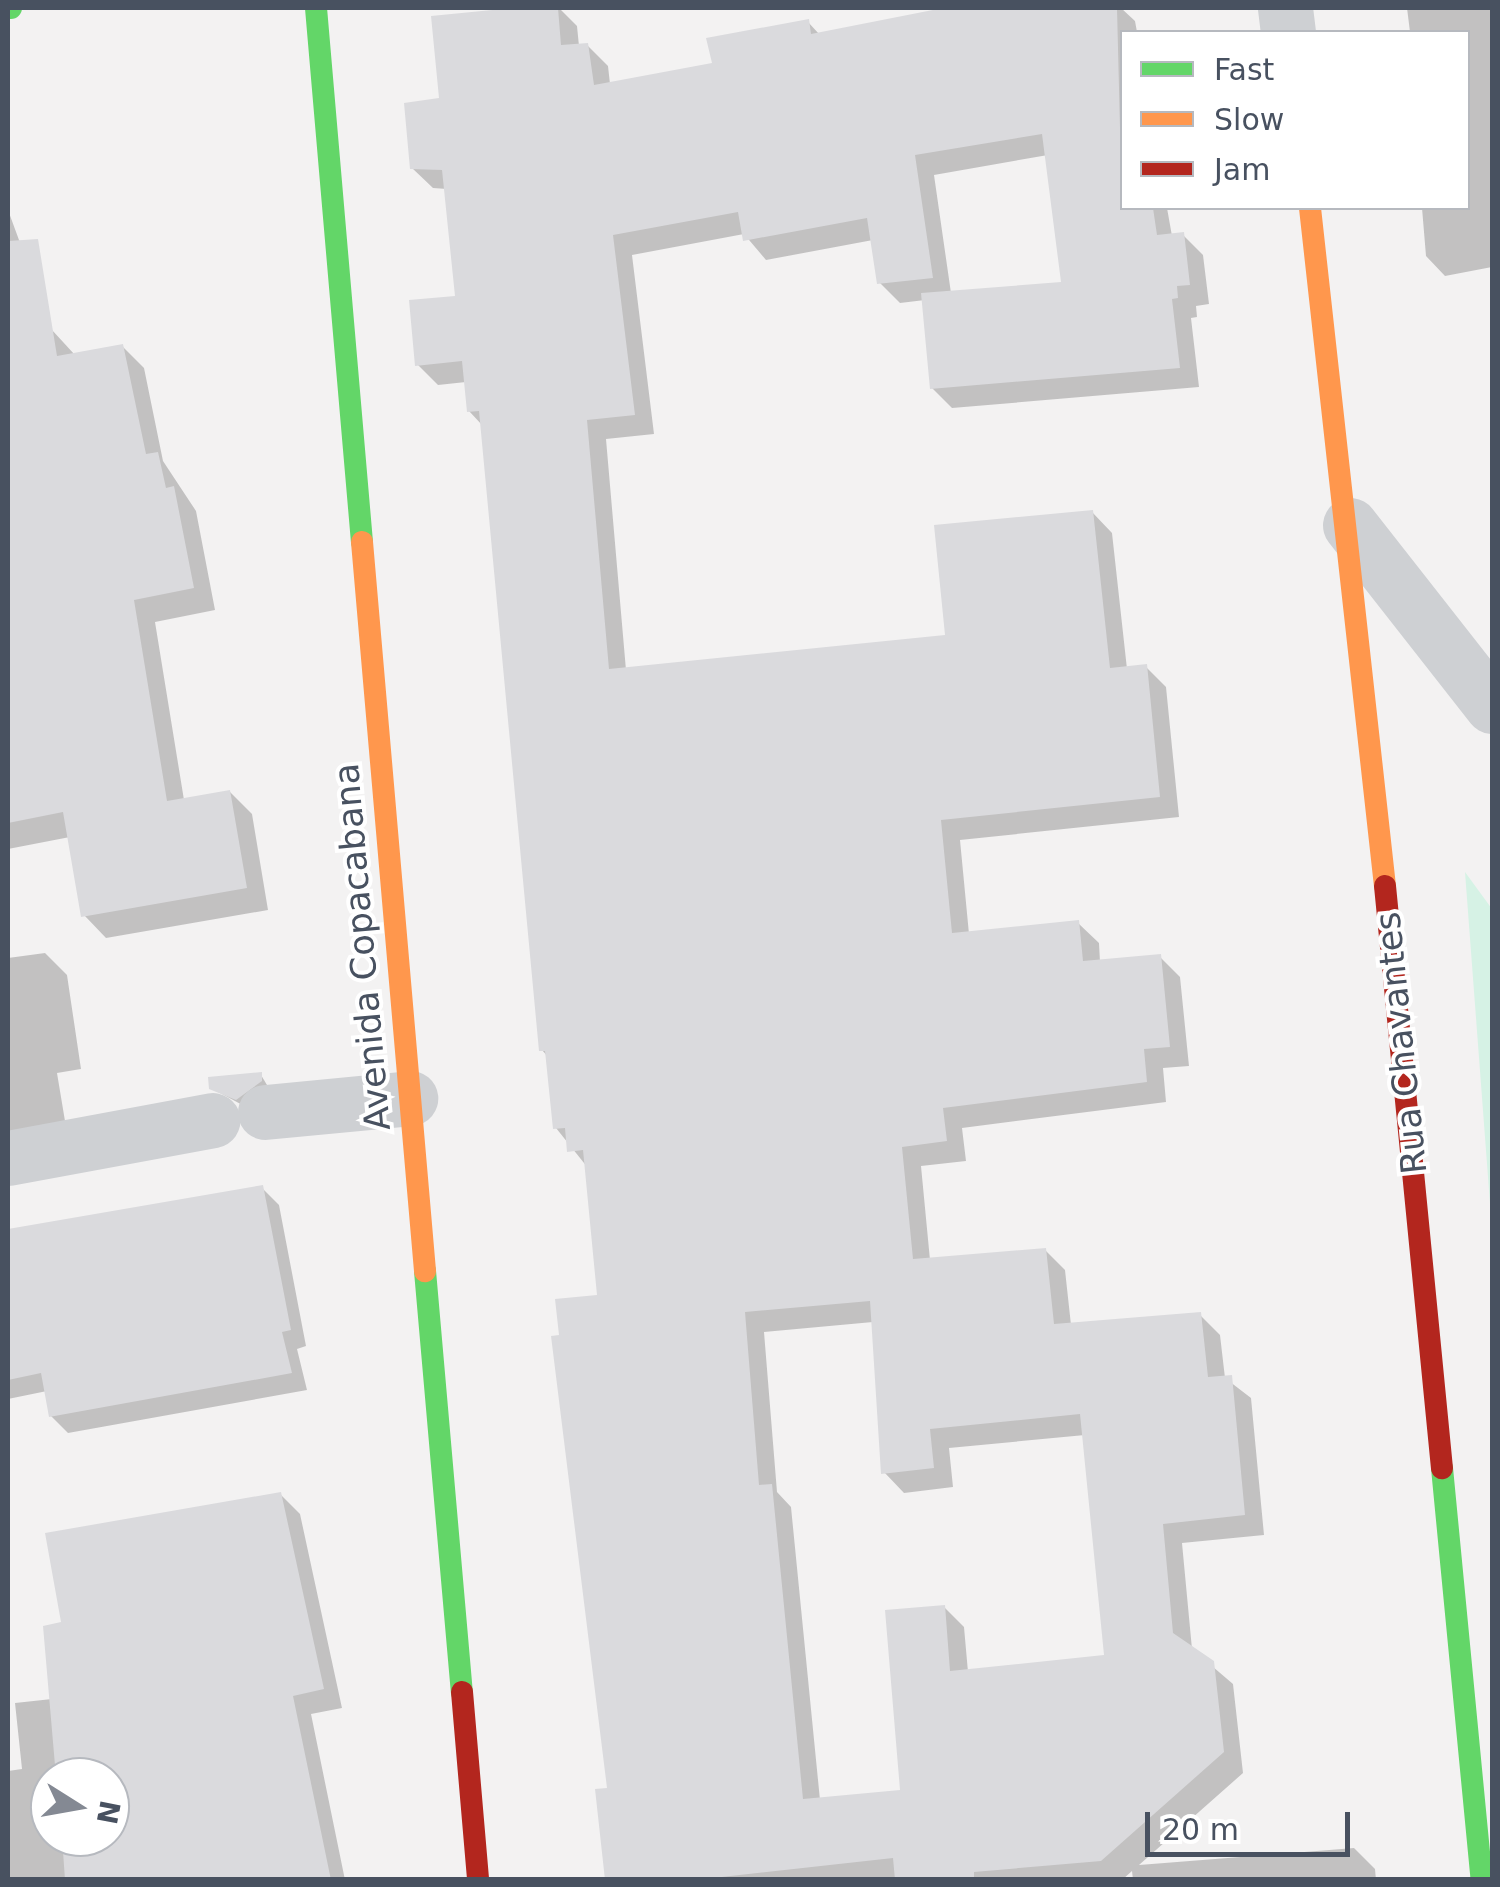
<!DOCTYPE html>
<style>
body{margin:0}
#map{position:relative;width:1500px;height:1887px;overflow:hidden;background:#f3f2f2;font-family:"DejaVu Sans",sans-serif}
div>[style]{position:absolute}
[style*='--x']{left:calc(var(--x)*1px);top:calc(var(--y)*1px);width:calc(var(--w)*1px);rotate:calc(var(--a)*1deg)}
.green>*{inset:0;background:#d6f2e5}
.shadow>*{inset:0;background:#0003}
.building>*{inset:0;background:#dadadd}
.street>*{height:55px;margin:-27.5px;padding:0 27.5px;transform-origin:27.5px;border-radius:27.5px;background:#ced0d3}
.fast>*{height:22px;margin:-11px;padding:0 11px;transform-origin:11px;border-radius:11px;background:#63d668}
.slow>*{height:22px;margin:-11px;padding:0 11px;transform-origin:11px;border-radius:11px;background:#ff974d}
.jam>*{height:22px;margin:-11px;padding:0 11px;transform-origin:11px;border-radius:11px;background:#b3261e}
span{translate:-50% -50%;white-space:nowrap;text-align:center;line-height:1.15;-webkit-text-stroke:8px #fff;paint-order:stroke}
.street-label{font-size:35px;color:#485160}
.frame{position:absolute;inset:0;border:10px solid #485160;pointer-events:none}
.legend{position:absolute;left:1120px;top:30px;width:350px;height:180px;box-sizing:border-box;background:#fff;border:2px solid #b6b9bf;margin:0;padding:12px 18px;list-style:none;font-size:30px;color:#485160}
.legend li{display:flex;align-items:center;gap:20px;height:50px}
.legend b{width:50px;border:2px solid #b6b9bf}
.north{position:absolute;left:30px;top:1757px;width:100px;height:100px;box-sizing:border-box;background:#fff;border:2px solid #b6b9bf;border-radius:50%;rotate:101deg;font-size:28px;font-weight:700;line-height:40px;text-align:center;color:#485160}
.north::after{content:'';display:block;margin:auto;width:35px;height:45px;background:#848993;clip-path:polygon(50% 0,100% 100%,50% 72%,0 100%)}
.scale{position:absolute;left:1145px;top:1812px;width:205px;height:45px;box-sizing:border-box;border:5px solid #485160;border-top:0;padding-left:12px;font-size:30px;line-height:35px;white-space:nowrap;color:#485160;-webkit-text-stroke:8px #fff;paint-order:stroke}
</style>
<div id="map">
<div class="green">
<div style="clip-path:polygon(1465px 872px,1492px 909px,1492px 1230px)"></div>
</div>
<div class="shadow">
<div style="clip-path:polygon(evenodd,559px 8px,577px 26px,579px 46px,588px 46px,608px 66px,610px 84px,714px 65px,808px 22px,820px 35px,956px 8px,1121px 8px,1135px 21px,1137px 32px,1122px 32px,1122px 208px,1167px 208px,1172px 236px,1183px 235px,1203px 255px,1209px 304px,1196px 306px,1197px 317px,1191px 318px,1199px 387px,952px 408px,932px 388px,925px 300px,900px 303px,879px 282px,873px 240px,766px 260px,744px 234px,632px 255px,654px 434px,606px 439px,626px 670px,948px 637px,1092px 512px,1112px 533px,1127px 669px,1146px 667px,1166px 687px,1179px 817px,960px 840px,969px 934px,1078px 923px,1099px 943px,1100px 962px,1160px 957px,1180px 977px,1189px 1066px,1163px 1068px,1166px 1102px,962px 1128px,966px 1161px,921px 1166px,930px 1260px,1045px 1250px,1065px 1270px,1071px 1325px,1200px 1315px,1220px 1335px,1225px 1378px,1251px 1398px,1264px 1535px,1182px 1543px,1192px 1649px,1233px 1684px,1243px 1773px,1139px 1865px,1354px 1848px,1375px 1869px,1376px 1880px,1133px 1880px,1132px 1871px,1122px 1880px,606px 1880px,610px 1790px,561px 1337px,599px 1297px,588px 1168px,556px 1128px,548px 1057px,542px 1050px,482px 425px,469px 411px,466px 382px,438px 385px,418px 365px,458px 298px,447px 189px,433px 188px,412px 168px,442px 101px,434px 18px,559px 8px,1048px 155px,1063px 284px,951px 293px,934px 175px,1048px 155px,559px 8px,873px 1322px,884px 1472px,904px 1493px,953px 1487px,949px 1448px,1085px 1435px,1107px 1658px,968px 1672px,964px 1627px,944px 1607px,903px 1792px,820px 1800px,791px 1507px,777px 1492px,764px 1332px,873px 1322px)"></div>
<div style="clip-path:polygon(1407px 8px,1492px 8px,1492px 267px,1445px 276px,1426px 256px,1422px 208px,1468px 208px,1468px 32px,1410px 32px)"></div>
<div style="clip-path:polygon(8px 210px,52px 330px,75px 355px,122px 346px,144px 368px,163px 461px,196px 511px,215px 610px,155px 622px,184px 800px,230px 792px,252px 814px,268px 910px,106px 938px,84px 915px,70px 837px,8px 849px)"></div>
<div style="clip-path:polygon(45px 953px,67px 975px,81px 1069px,57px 1073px,65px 1121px,8px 1133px,8px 958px)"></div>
<div style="clip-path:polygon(261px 1075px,270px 1090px,246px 1107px,211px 1088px)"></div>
<div style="clip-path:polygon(262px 1188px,279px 1205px,306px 1346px,297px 1349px,307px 1390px,68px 1433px,51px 1416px,47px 1391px,8px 1399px,8px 1232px)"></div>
<div style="clip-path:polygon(evenodd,280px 1494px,300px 1514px,342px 1708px,311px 1714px,345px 1880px,8px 1880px,8px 1771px,22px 1769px,15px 1703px,52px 1699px,64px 1624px,280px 1494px,50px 1777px,110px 1777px,110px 1837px,50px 1837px,50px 1777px)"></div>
</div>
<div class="building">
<div style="clip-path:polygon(evenodd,513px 8px,558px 8px,561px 45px,588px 43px,594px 85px,712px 63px,706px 38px,809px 19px,811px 34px,943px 8px,1117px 8px,1122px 208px,1153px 208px,1157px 235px,1184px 232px,1190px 285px,1177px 286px,1178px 298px,1172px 299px,1180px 368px,930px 389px,921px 293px,1061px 282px,1042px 134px,915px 155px,933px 278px,877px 284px,867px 218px,743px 241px,738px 212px,613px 235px,635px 415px,587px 420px,609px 669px,945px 635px,934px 525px,1093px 510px,1110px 668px,1147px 664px,1160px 797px,941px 820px,952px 933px,1079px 920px,1083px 961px,1161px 954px,1170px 1047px,1144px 1049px,1147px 1082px,943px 1108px,947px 1141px,902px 1147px,913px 1259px,1046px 1248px,1054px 1324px,1201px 1312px,1208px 1377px,1232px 1375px,1245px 1515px,1163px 1524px,1173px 1633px,1214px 1661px,1224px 1752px,1101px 1861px,974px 1872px,974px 1880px,895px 1880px,893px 1858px,695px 1880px,605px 1880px,595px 1789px,607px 1788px,551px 1336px,559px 1335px,555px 1299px,597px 1295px,583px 1150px,567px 1152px,565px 1128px,553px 1129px,545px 1051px,539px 1051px,479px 411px,467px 412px,462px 361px,415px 366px,409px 300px,455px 296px,442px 170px,410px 169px,404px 103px,439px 98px,431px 16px,513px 8px,870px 1301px,881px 1474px,934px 1468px,930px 1429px,1080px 1414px,1104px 1655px,950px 1671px,945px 1605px,885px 1610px,900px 1790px,803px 1799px,772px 1484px,759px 1485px,745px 1312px,870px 1301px)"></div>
<div style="clip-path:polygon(38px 239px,57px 356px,123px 344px,146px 454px,158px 452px,166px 488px,174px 486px,194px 588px,134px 600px,167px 801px,230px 790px,247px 888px,81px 917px,63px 812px,8px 823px,8px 241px)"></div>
<div style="clip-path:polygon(262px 1072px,262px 1081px,236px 1100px,209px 1089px,208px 1077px)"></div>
<div style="clip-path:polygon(263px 1185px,291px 1330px,282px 1332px,292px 1373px,49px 1417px,41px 1373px,8px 1380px,8px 1229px)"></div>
<div style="clip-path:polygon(281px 1492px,324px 1689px,293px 1696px,331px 1880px,65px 1880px,62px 1837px,110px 1837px,110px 1777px,56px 1777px,43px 1626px,61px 1622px,45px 1533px)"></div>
</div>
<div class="street">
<div style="--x:1285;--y:8;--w:24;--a:83"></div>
<div style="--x:1350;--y:525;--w:230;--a:51.9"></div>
<div style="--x:265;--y:1112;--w:146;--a:-5.5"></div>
<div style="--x:8;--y:1158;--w:208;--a:-10.5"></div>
</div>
<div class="fast">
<div style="--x:8;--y:8;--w:3;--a:0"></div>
<div style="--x:316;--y:8;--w:536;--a:85.08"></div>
<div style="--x:425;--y:1271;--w:423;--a:85"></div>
<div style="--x:1442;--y:1468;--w:414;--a:84.5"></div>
</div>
<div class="slow">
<div style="--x:1310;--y:208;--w:682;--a:83.69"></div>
<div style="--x:362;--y:542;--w:732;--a:85.06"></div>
</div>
<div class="jam">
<div style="--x:1385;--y:886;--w:585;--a:84.41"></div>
<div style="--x:462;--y:1692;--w:189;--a:85.1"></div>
</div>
<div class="street-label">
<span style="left:362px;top:947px;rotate:-95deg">Avenida Copacabana</span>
<span style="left:1401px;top:1043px;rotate:-96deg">Rua Chavantes</span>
</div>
<div class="frame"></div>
<ul class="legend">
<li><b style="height:12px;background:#63d668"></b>Fast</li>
<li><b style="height:12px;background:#ff974d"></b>Slow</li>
<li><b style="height:12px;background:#b3261e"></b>Jam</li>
</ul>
<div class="north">N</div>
<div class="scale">20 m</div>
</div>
